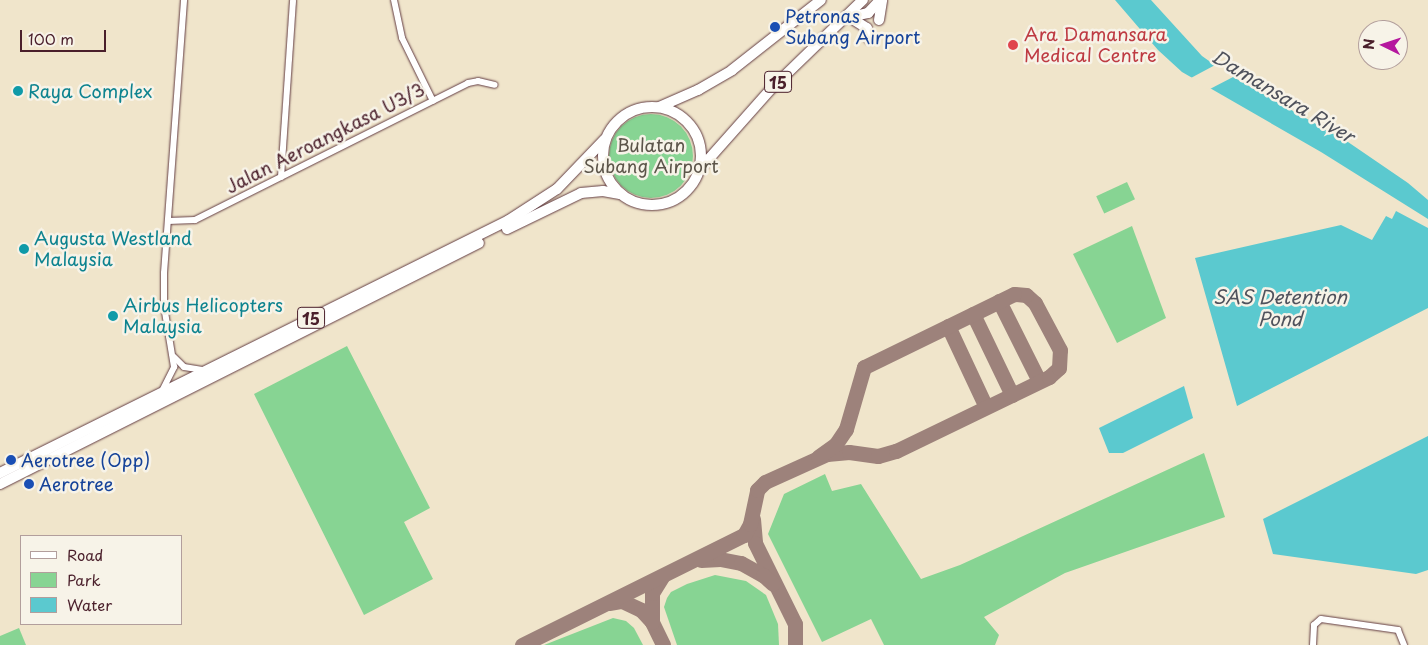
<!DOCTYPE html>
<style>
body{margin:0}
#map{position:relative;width:1428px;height:645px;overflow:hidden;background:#f0e5cb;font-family:"Playpen Sans",sans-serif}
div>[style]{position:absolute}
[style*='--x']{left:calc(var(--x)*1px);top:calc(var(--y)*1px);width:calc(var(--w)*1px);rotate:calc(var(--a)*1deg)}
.green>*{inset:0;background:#87d493;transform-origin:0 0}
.round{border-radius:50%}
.water>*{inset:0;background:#5bc9cf}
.pier>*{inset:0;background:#f0e5cb}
.taxiway>*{height:15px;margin:-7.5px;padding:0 7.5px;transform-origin:7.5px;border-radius:7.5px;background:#9d827b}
.roads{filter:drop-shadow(0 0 1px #633d43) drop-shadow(0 0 1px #633d43)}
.minor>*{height:6px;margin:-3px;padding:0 3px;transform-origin:3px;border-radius:3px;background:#fff}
.primary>*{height:10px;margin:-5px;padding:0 5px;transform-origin:5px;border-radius:5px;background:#fff}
.primary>.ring{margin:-5px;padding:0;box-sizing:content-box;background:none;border:10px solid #fff;border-radius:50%}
.dots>*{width:14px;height:14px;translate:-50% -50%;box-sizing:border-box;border:2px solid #f7f3e8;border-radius:50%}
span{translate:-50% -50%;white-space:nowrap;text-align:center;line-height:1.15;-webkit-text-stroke:5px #f7f3e8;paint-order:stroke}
.shield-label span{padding:1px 4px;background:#f7f3e8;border:1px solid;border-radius:4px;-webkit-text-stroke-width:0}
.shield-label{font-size:16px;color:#4a1f2b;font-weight:700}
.transit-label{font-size:18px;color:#164399}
.left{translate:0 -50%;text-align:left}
.health-label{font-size:18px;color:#be3a42}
.culture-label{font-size:18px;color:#0d838f}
.street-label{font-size:18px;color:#4a1f2b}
.park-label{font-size:18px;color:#5c554a}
.water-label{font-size:19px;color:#4f525c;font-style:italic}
.legend{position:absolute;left:20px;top:535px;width:162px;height:90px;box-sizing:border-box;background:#f7f3e8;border:1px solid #b29e9c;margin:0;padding:6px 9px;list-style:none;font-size:15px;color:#4a1f2b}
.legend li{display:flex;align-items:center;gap:10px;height:25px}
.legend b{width:25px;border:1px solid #b29e9c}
.north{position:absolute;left:1358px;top:20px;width:50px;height:50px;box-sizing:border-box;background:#f7f3e8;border:1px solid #b29e9c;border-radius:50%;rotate:274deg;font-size:14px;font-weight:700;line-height:20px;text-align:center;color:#4a1f2b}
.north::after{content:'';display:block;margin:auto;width:18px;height:22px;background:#b5179e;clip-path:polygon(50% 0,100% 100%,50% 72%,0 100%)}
.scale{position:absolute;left:20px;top:30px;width:86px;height:22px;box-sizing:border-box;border:2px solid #4a1f2b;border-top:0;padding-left:6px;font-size:15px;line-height:18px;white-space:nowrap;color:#4a1f2b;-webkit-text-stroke:4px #f7f3e8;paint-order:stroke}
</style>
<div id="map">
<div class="green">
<div class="round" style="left:609px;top:114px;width:84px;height:84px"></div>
<div style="left:1127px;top:182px;width:19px;height:34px;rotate:65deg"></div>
<div style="clip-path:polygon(1132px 226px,1166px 318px,1117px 343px,1073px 254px)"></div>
<div style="clip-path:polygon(347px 346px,430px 508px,404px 522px,433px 579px,364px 615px,254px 394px)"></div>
<div style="clip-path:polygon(1204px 453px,1225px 517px,1065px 573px,984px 617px,999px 635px,995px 645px,884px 645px,871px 619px,822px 642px,768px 534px,784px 494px,825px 474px,832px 491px,861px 484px,921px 579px,960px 565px)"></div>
<div style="clip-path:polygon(715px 575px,746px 581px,766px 595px,778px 624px,779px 645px,677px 645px,664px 607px,667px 598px,671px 592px,687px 584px)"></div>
<div style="clip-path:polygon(613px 618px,626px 621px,634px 628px,643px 645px,544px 645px)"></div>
<div style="clip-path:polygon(19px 628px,26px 645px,0 645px,0 636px)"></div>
</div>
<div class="water">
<div style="clip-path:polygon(1115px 0,1151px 0,1202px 56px,1226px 73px,1348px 142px,1408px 183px,1428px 200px,1428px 219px,1321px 152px,1182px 72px,1158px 50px)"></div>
<div style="clip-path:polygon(1396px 211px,1428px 228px,1428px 308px,1237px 406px,1195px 258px,1341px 225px,1372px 240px,1386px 216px,1392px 219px)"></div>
<div style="clip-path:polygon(1184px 386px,1193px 418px,1123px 453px,1109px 453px,1099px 428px)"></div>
<div style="clip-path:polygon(1428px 436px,1428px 570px,1416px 574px,1273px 554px,1263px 519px)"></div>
</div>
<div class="pier">
<div style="clip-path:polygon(1217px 64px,1235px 76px,1208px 90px,1189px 79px)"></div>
</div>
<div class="taxiway">
<div style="--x:999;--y:301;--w:89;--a:63.4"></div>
<div style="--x:973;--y:314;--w:90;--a:64.3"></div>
<div style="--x:948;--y:326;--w:89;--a:64.9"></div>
<div style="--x:753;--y:519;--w:24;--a:85"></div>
<div style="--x:755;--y:543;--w:90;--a:63.7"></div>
<div style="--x:795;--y:624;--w:21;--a:90"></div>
<div style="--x:701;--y:560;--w:19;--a:-3"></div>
<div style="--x:720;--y:559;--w:21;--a:11"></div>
<div style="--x:741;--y:563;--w:25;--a:29"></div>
<div style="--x:763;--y:575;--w:13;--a:42"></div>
<div style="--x:609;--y:603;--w:13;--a:-9"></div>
<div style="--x:622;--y:601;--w:21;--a:25"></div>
<div style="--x:641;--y:610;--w:16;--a:47"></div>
<div style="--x:652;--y:622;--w:25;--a:64"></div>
<div style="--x:652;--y:622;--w:29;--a:-90"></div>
<div style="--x:652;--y:593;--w:19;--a:-58"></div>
<div style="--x:522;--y:645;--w:248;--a:-26.4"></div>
<div style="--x:744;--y:535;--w:13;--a:-61"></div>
<div style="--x:750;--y:524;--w:35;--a:-78"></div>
<div style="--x:757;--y:490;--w:11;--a:-45"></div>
<div style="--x:765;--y:482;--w:68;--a:-24.3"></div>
<div style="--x:827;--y:454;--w:22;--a:-5"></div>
<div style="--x:849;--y:452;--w:29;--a:8"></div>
<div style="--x:878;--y:456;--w:19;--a:-16"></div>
<div style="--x:896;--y:451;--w:170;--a:-25.8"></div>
<div style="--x:1049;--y:377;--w:13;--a:-42"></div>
<div style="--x:1059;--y:368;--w:18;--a:-87"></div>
<div style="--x:1060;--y:350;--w:53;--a:-118"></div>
<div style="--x:1035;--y:303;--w:12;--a:-138"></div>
<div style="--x:1026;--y:295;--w:12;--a:-175"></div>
<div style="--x:1014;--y:294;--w:167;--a:154"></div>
<div style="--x:864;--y:367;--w:65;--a:106.2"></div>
<div style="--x:846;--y:429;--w:18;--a:124"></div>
<div style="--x:836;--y:444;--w:22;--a:144"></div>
</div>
<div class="roads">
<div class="minor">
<div style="--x:394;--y:0;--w:39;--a:78"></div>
<div style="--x:402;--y:38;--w:70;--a:63.8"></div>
<div style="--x:281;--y:177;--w:177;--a:-86.1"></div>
<div style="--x:168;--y:221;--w:27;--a:-2"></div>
<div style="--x:195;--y:220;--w:305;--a:-26.6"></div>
<div style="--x:468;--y:83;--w:10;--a:-11"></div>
<div style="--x:478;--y:81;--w:17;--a:13"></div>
<div style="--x:174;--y:357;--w:14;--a:45"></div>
<div style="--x:184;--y:367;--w:20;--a:9"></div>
<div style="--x:163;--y:389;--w:25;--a:-63"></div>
<div style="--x:174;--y:367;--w:62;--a:-99.3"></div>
<div style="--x:164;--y:306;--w:33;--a:-90"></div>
<div style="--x:164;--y:273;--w:274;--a:-85.8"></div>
<div style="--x:1313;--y:645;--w:20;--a:-87"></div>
<div style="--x:1314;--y:625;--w:9;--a:-41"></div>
<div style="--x:1321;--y:619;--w:78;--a:8.1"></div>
<div style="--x:1398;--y:630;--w:16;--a:68"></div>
</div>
<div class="primary">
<div style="--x:846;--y:18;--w:23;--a:-13"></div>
<div style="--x:868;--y:13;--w:18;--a:-47"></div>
<div style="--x:854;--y:20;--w:15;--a:32"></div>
<div style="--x:867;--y:28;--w:11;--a:80"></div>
<div style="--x:879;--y:20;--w:20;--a:-81"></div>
<div class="ring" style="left:603px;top:107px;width:88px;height:88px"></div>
<div style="--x:659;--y:107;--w:43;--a:-23.6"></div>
<div style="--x:698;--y:90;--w:39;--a:-30"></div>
<div style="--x:732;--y:70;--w:113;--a:-38.2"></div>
<div style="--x:699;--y:170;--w:108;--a:-48.4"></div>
<div style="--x:771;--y:89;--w:128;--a:-44.1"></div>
<div style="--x:507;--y:229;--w:82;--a:-25.9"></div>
<div style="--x:581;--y:193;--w:22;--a:-5"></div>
<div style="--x:603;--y:191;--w:17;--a:10"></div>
<div style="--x:0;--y:473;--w:568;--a:-26.43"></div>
<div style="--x:509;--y:220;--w:57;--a:-32.9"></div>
<div style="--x:557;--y:189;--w:69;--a:-46.2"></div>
<div style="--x:0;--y:484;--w:536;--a:-26.71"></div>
</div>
</div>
<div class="dots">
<div style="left:775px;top:27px;background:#1a4fb4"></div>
<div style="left:1013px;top:45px;background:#e0444e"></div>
<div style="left:18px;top:91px;background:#0f9aa8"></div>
<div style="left:24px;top:249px;background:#0f9aa8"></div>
<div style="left:113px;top:316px;background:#0f9aa8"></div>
<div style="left:11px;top:460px;background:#1a4fb4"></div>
<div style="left:29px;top:484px;background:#1a4fb4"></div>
</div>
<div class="shield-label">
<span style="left:778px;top:82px">15</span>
<span style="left:311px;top:318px">15</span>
</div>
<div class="transit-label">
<span class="left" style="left:785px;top:27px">Petronas<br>Subang Airport</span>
<span class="left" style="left:21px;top:460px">Aerotree (Opp)</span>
<span class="left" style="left:39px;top:484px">Aerotree</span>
</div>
<div class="health-label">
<span class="left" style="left:1024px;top:45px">Ara Damansara<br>Medical Centre</span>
</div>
<div class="culture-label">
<span class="left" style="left:28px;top:91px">Raya Complex</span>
<span class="left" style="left:34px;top:249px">Augusta Westland<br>Malaysia</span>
<span class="left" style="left:123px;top:316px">Airbus Helicopters<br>Malaysia</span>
</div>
<div class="street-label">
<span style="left:325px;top:138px;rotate:-27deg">Jalan Aeroangkasa U3/3</span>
</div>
<div class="park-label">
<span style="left:651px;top:156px">Bulatan<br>Subang Airport</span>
</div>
<div class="water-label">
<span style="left:1283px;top:96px;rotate:31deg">Damansara River</span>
<span style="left:1280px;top:308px">SAS Detention<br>Pond</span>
</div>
<ul class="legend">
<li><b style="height:6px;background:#fff"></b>Road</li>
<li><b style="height:14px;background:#87d493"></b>Park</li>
<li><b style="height:14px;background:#5bc9cf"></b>Water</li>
</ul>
<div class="north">N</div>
<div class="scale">100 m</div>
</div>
